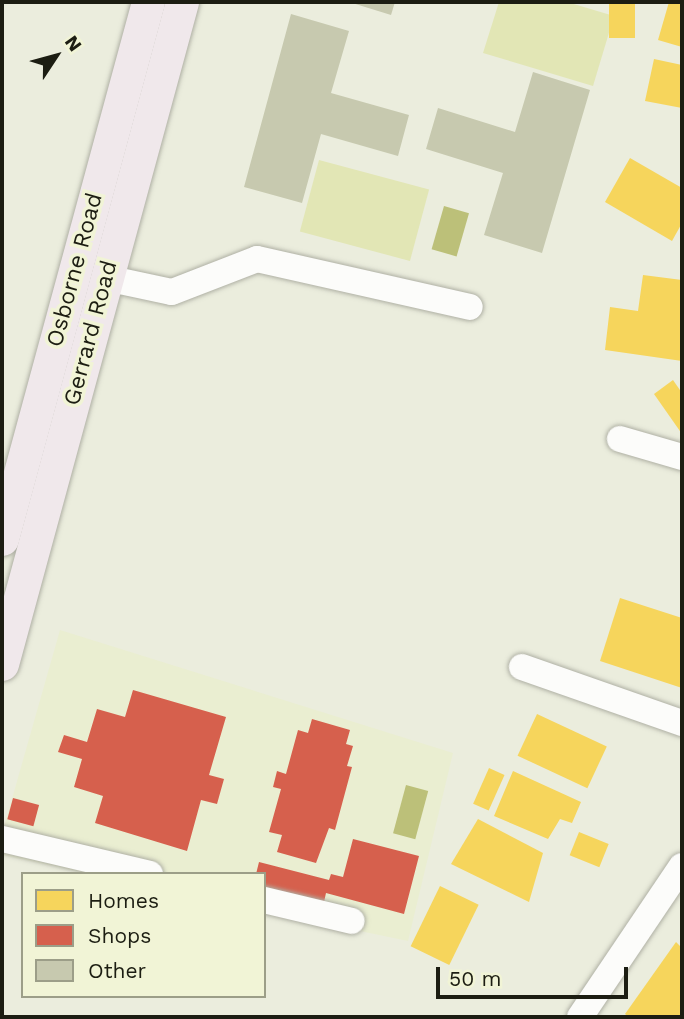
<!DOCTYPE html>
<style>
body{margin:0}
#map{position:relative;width:684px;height:1019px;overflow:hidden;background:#ebeddd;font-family:"Work Sans",sans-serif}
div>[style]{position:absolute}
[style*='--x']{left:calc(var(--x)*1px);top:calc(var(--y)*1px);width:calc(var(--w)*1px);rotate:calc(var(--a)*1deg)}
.built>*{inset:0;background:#eaeed1}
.green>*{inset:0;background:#e2e6b5;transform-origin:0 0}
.water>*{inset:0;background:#bcc079;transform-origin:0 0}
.homes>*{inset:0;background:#f6d55c;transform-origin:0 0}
.shops>*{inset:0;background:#d6604d;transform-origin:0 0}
.building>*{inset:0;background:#c7c9af}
.roads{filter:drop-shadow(0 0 2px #afb0a4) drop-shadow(0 0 2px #afb0a4)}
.minor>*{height:26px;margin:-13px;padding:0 13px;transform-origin:13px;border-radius:13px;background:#fcfcfa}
.major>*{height:33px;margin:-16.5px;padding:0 16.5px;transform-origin:16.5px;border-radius:16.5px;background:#f0e8eb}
span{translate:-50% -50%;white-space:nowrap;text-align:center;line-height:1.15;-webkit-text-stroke:7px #f1f4d6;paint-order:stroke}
.street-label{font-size:23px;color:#1c1d12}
.frame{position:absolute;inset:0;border:4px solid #1c1d12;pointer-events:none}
.legend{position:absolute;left:21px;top:872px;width:245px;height:126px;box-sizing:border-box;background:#f1f4d6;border:2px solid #9c9e88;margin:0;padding:9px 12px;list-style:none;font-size:21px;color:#1c1d12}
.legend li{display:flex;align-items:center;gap:14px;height:35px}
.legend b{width:35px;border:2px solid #9c9e88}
.north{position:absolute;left:21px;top:21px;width:70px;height:70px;-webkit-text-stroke:5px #f1f4d6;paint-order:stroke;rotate:54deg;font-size:19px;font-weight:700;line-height:28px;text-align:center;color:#1c1d12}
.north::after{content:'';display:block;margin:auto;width:24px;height:32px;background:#1c1d12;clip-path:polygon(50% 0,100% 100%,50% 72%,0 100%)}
.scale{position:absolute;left:436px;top:967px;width:192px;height:32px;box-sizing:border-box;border:4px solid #1c1d12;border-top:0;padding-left:9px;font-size:21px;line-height:24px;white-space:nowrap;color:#1c1d12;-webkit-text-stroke:5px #f1f4d6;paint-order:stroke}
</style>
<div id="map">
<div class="built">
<div style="clip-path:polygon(60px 630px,453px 753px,408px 941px,264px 911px,264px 874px,91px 874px,2px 855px,2px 834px)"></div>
</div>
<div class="green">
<div style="clip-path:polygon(499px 2px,567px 2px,614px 16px,593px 86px,483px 53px)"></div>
<div style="left:319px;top:160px;width:114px;height:74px;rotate:15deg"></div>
</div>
<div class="water">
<div style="left:444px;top:206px;width:26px;height:45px;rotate:16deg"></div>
<div style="left:406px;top:785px;width:23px;height:50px;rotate:15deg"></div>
</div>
<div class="homes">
<div style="left:609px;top:2px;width:26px;height:36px"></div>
<div style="clip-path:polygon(669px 2px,682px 2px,682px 47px,658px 40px)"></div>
<div style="clip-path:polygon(654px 59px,682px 65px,682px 108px,645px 101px)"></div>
<div style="clip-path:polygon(630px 158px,682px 188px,682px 223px,672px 241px,605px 202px)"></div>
<div style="clip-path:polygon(643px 275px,682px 280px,682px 361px,605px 350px,610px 307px,638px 311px)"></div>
<div style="clip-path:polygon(673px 380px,682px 393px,682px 434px,654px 394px)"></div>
<div style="clip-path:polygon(620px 598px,682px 618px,682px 688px,600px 661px)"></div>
<div style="left:537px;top:714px;width:77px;height:46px;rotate:25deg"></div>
<div style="left:489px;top:768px;width:17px;height:39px;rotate:24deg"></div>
<div style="clip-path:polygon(513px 771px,581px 802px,572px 823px,560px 819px,548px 839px,494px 816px)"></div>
<div style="clip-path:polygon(478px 819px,543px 853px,529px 902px,451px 864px)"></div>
<div style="left:579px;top:832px;width:32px;height:25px;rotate:22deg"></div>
<div style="left:440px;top:886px;width:43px;height:67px;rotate:26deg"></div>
<div style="clip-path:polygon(676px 942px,682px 948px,682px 1017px,629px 1017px,625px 1014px)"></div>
</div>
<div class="shops">
<div style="clip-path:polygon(133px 690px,226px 717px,209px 775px,224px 779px,217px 804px,201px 800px,187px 851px,95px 823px,103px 796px,74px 787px,82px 759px,58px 752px,64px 735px,87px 742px,97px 709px,125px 717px)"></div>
<div style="clip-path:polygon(312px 719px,350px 730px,346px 744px,353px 746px,347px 766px,352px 767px,335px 830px,329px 828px,316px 863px,277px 852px,282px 835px,269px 832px,281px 789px,273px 787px,277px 771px,286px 774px,298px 730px,308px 733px)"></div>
<div style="left:13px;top:798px;width:27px;height:22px;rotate:15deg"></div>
<div style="clip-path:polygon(353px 839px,419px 856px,404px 914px,326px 893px,324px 902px,264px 887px,264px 874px,256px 874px,259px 862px,329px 880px,331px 874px,343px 877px)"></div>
</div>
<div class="building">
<div style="clip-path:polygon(349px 2px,395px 2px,391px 15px)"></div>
<div style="clip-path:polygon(291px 14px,349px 31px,331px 93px,409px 115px,398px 156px,321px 134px,302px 203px,244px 187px)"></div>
<div style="clip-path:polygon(533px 72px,590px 90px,542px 253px,484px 235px,503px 173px,426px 149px,438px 108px,515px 132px)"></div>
</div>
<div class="roads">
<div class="minor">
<div style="--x:106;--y:278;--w:67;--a:12"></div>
<div style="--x:172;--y:292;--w:91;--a:-21.2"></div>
<div style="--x:257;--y:259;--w:218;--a:12.7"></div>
<div style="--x:620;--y:439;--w:65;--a:16.2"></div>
<div style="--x:522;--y:667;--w:170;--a:19.3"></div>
<div style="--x:2;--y:839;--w:152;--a:13.3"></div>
<div style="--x:264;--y:900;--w:90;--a:13.4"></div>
<div style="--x:580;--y:1017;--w:182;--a:-56"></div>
</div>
<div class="major">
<div style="--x:2;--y:539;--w:556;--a:-74.79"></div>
<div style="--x:2;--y:664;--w:686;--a:-74.79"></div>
</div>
</div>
<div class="street-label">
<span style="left:75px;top:270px;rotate:-75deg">Osborne Road</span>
<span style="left:91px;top:333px;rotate:-75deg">Gerrard Road</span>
</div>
<div class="frame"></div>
<ul class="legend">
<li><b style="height:19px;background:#f6d55c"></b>Homes</li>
<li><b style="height:19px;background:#d6604d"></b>Shops</li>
<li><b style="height:19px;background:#c7c9af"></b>Other</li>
</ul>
<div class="north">N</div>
<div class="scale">50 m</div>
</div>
